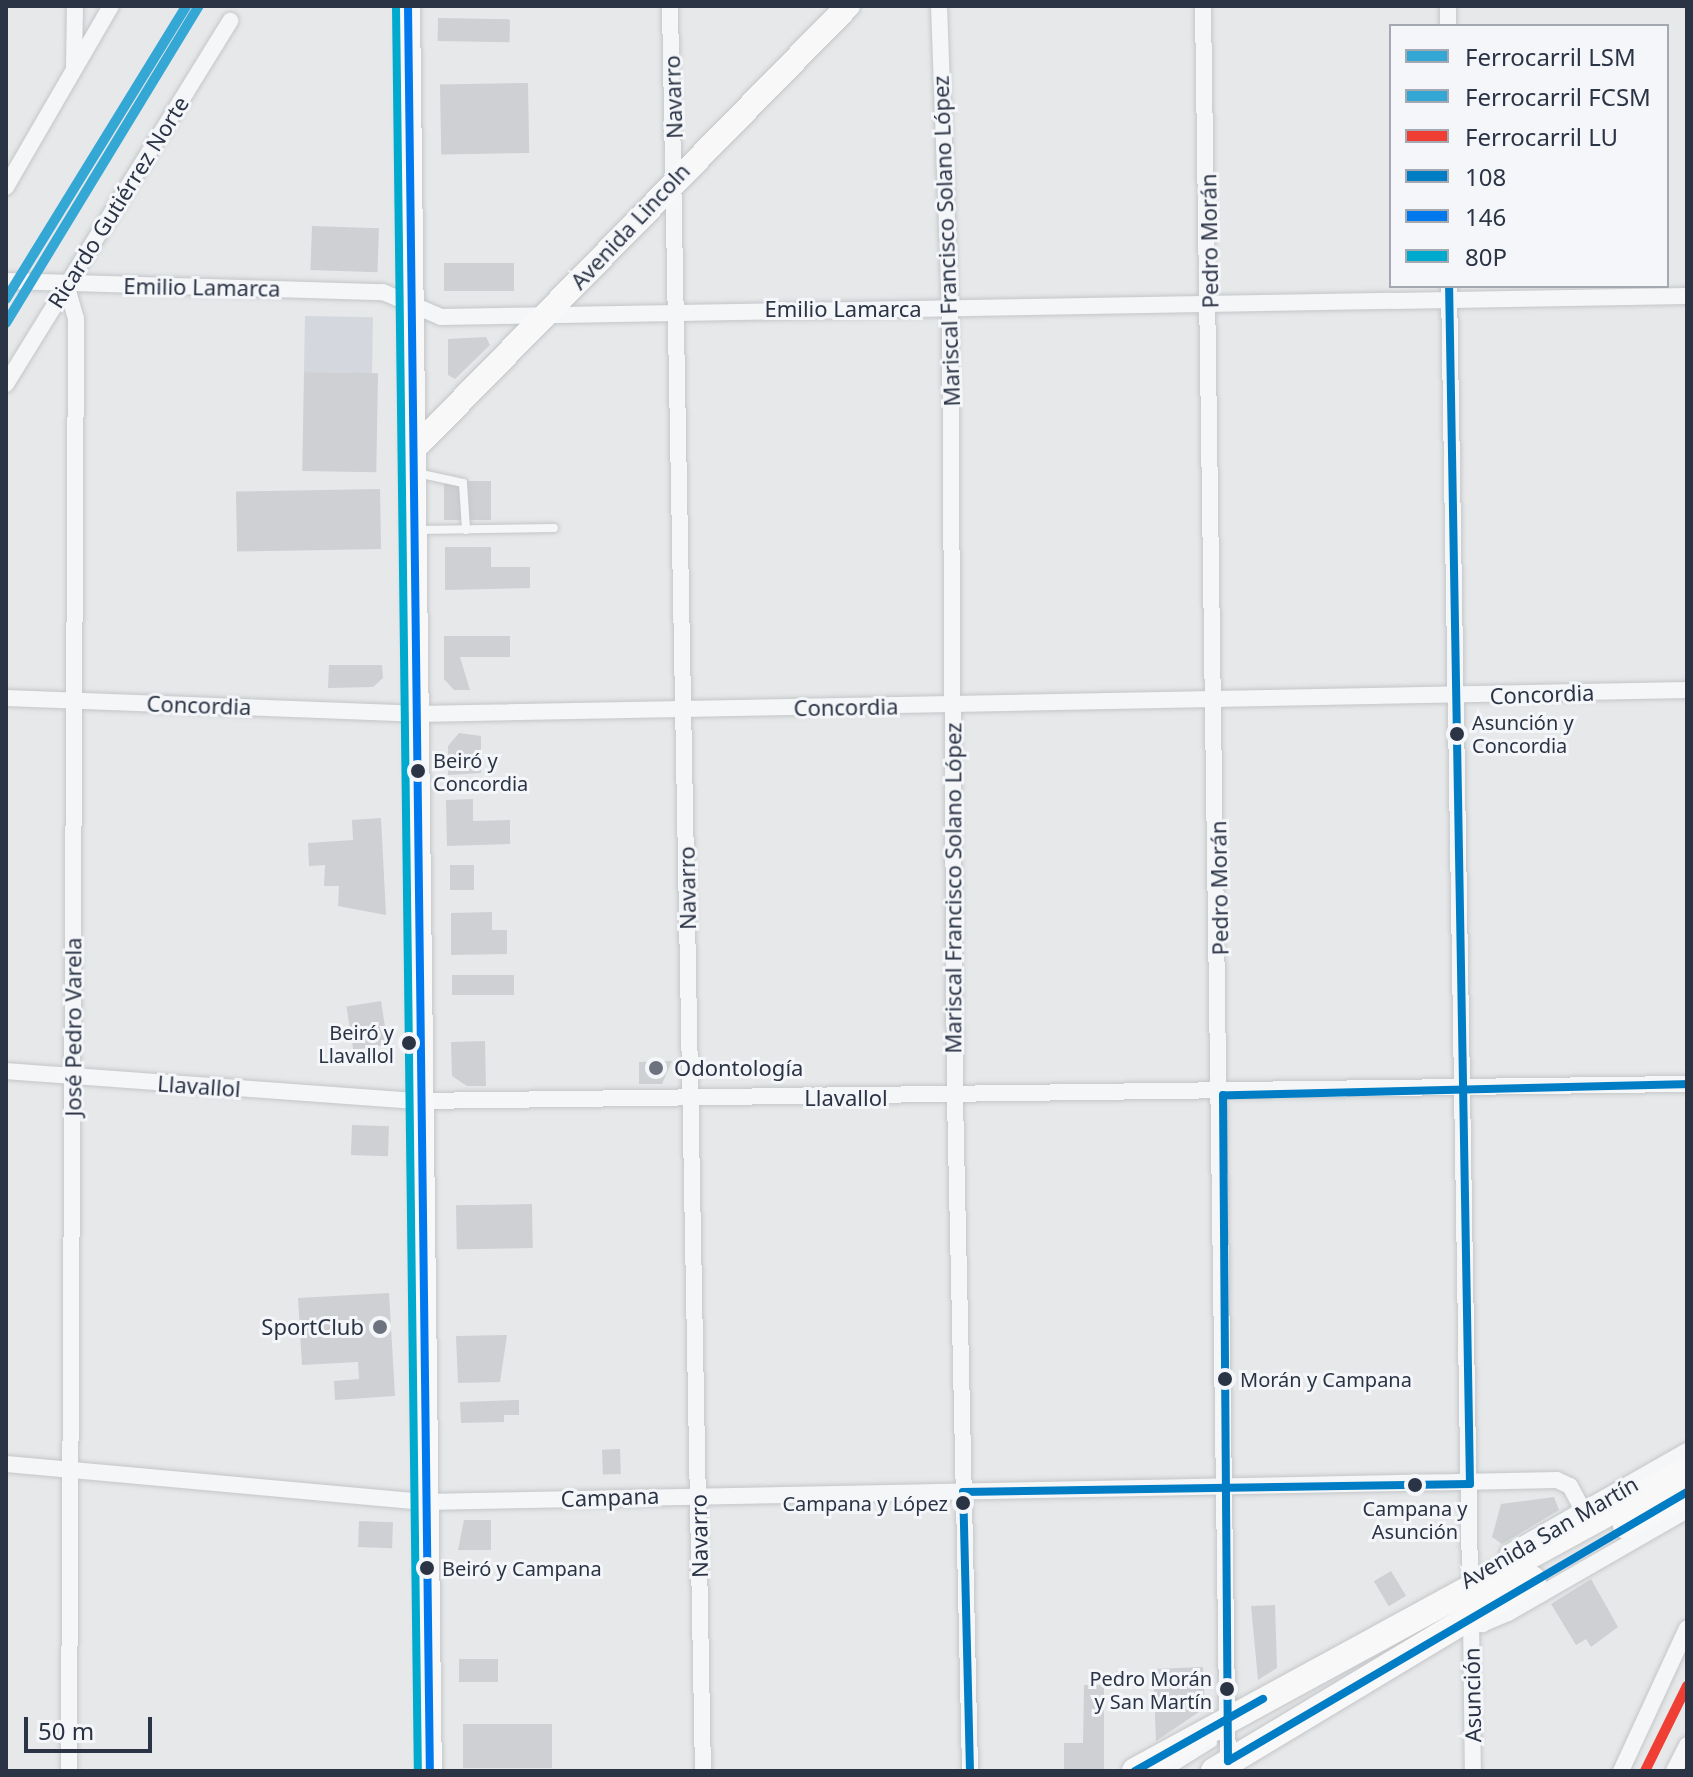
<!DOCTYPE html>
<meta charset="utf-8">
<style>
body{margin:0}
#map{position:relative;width:1693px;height:1777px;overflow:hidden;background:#e6e8ea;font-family:"Noto Sans",sans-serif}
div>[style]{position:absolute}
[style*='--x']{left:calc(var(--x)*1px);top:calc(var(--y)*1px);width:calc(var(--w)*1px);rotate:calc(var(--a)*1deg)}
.built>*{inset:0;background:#d4d7dd;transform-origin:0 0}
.building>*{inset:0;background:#ced0d3;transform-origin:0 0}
.roads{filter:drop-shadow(0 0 2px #c4c6c8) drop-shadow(0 0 2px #c4c6c8)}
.lane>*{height:8px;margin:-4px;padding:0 4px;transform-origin:4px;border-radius:4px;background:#f5f6f7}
.street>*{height:16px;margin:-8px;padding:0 8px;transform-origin:8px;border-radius:8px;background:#f5f6f7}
.secondary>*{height:24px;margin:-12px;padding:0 12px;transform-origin:12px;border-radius:12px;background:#f8f8f8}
.primary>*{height:26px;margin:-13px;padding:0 13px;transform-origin:13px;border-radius:13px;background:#f8f8f8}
.bus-1>*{height:8px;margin:-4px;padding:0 4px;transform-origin:4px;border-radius:4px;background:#007dc5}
.bus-2>*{height:8px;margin:-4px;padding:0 4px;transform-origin:4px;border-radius:4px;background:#0079ef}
.bus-3>*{height:8px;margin:-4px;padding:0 4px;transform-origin:4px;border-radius:4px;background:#00a9ce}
.rail-1>*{height:10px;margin:-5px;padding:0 5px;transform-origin:5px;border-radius:5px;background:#35a7d4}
.rail-2>*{height:10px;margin:-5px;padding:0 5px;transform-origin:5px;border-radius:5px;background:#35a7d4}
.rail-3>*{height:10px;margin:-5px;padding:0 5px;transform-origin:5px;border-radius:5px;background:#ef3e33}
.dots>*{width:22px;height:22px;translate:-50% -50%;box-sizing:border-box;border:4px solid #f4f6f9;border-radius:50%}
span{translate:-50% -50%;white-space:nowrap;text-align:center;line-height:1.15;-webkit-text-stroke:6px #f4f6f9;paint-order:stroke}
.bus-label{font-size:20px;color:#2b3445}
.left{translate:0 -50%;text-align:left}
.right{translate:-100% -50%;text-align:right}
.street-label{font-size:22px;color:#2b3445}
.poi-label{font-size:22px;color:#2b3445}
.frame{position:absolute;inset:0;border:8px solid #2b3445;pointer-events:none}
.legend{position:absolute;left:1389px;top:24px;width:280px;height:264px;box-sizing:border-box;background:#f4f6f9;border:2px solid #a4a8b1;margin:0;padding:10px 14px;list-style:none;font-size:24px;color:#2b3445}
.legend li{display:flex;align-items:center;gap:16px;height:40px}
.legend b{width:40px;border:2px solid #a4a8b1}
.scale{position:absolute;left:24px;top:1717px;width:128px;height:36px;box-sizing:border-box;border:4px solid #2b3445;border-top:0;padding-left:10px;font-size:24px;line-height:28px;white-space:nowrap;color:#2b3445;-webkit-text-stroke:6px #f4f6f9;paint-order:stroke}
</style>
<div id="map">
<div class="built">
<div style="left:305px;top:316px;width:68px;height:56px;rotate:1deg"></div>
</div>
<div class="building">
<div style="left:438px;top:18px;width:72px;height:23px;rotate:1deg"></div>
<div style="left:528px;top:83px;width:70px;height:88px;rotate:89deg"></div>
<div style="left:312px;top:226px;width:67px;height:44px;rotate:2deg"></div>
<div style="left:444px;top:263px;width:70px;height:28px"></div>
<div style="clip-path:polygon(486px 337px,490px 345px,455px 379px,448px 375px,448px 339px)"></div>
<div style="left:304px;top:372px;width:74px;height:99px;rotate:1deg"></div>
<div style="left:491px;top:481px;width:39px;height:47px;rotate:90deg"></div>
<div style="left:380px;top:489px;width:60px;height:144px;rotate:89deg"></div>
<div style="clip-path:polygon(445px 547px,491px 547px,491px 567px,530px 567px,530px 588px,445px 590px)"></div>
<div style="clip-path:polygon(444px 636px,510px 636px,510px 657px,460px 657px,470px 690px,454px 690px,444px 679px)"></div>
<div style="clip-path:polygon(329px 665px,382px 665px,383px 678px,373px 687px,328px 688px)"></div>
<div style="clip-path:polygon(459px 733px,481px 736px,481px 773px,448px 775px,448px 746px)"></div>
<div style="clip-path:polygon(473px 799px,473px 821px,510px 820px,510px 844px,447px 846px,446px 800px)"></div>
<div style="clip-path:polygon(381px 818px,386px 915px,338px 906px,339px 886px,324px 886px,325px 865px,309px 866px,308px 843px,353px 840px,352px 820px)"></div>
<div style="left:450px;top:865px;width:24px;height:25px"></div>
<div style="clip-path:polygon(492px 912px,492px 930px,507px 930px,507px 954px,451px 955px,451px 913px)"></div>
<div style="left:452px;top:975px;width:62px;height:20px"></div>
<div style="left:381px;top:1001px;width:44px;height:35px;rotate:81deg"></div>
<div style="clip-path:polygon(485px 1041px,486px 1086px,467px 1086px,452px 1076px,451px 1042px)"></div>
<div style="clip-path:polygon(672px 1061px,662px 1084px,639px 1084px,639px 1062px)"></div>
<div style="left:352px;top:1125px;width:37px;height:30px;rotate:2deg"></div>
<div style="left:532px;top:1204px;width:44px;height:76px;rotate:89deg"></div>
<div style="clip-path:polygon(389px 1293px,395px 1396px,335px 1400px,334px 1381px,359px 1379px,358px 1362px,302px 1365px,298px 1298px)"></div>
<div style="clip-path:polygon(507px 1335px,500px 1382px,458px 1383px,456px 1336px)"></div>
<div style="clip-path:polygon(519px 1400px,519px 1415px,504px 1415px,504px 1422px,461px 1423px,460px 1402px)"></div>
<div style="left:620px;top:1449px;width:25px;height:18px;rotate:88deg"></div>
<div style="clip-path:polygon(1554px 1497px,1559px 1510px,1502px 1544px,1492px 1537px,1501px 1504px)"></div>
<div style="clip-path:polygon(464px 1520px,491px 1520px,491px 1550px,458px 1550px)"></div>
<div style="left:359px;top:1521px;width:34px;height:26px;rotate:2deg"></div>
<div style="left:1391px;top:1571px;width:29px;height:20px;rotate:59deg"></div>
<div style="clip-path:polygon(1591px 1579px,1618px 1627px,1591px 1647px,1586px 1639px,1576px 1645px,1551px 1604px)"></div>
<div style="clip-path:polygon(1275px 1605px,1277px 1668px,1258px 1680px,1251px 1606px)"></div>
<div style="left:498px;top:1659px;width:23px;height:39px;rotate:90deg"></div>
<div style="clip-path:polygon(1203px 1667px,1205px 1708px,1156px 1741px,1153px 1669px)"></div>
<div style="clip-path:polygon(1084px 1685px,1104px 1685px,1104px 1771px,1064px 1771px,1064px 1743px,1083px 1743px)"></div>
<div style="left:552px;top:1724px;width:44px;height:89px;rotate:90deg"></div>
</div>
<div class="roads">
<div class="lane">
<div style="--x:417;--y:473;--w:47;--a:12.3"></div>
<div style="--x:463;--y:483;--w:47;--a:86.3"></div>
<div style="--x:419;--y:530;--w:135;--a:-0.8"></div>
<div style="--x:1168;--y:1771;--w:53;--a:-31.9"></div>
</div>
<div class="street">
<div style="--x:670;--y:6;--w:1765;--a:88.93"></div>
<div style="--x:939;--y:6;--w:303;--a:87.9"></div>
<div style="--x:950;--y:309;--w:789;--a:89.64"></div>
<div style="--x:955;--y:1098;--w:673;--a:88.72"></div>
<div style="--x:1203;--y:6;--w:1763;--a:89.19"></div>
<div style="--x:1448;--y:6;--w:20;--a:90"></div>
<div style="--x:74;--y:68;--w:62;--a:-89.1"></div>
<div style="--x:6;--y:187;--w:209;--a:-59.9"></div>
<div style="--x:6;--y:281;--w:377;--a:1.7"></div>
<div style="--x:383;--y:292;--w:63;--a:23.3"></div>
<div style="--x:441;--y:317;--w:1246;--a:-0.97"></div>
<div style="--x:66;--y:284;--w:36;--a:74"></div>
<div style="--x:76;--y:319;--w:1452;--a:90.28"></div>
<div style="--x:1449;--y:286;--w:1289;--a:89.07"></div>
<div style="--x:6;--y:384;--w:427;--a:-58.3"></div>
<div style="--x:6;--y:698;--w:411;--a:2.2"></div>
<div style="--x:417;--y:714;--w:1270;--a:-1.08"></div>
<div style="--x:6;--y:1071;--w:413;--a:4.2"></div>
<div style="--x:418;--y:1101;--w:1269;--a:-0.77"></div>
<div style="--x:6;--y:1464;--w:420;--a:5.2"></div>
<div style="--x:424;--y:1502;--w:1133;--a:-1.11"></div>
<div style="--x:1557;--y:1480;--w:14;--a:25"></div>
<div style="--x:1570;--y:1486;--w:27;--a:62"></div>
<div style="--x:1508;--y:1553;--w:206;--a:-29.7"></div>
<div style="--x:1471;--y:1618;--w:13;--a:29"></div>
<div style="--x:1482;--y:1624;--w:28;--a:-23"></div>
<div style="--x:1508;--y:1613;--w:207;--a:-29.9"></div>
<div style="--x:1471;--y:1618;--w:153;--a:89.3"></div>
<div style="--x:1621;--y:1771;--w:157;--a:-65.2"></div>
<div style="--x:1674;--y:1771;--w:29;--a:-63"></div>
</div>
<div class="secondary">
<div style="--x:408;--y:6;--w:1765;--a:89.29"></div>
<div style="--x:414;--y:449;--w:620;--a:-45.59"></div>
</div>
<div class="primary">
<div style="--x:1626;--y:1526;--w:70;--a:-29.1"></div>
<div style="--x:1135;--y:1771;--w:629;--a:-28.6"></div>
<div style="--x:1214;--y:1771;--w:372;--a:-31"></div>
</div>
</div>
<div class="bus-1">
<div style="--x:1687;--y:1084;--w:464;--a:178.6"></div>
<div style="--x:1223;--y:1095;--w:666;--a:89.57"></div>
<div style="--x:1228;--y:1761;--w:532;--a:-30.37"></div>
<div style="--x:970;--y:1771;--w:279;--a:-91.4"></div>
<div style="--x:963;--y:1492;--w:507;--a:-0.9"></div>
<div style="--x:1470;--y:1484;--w:1198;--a:-91"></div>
<div style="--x:1135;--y:1771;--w:147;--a:-29.4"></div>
</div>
<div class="bus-2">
<div style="--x:408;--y:6;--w:1765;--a:89.29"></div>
</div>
<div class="bus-3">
<div style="--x:396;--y:6;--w:1765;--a:89.29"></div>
</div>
<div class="rail-1">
<div style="--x:6;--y:323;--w:371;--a:-58.7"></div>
</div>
<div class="rail-2">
<div style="--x:6;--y:299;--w:344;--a:-58.4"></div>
</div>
<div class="rail-3">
<div style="--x:1645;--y:1771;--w:95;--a:-63.7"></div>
</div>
<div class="dots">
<div style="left:1457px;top:734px;background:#2b3445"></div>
<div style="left:418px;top:771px;background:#2b3445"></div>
<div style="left:409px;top:1043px;background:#2b3445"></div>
<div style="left:656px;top:1068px;background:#6c737f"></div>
<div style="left:380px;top:1327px;background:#6c737f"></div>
<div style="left:1225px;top:1379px;background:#2b3445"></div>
<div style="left:1415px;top:1485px;background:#2b3445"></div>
<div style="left:963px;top:1503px;background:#2b3445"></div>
<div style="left:427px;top:1568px;background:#2b3445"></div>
<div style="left:1227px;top:1689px;background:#2b3445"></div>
</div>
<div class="bus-label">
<span class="left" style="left:1472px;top:734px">Asunción y<br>Concordia</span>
<span class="left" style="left:433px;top:772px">Beiró y<br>Concordia</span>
<span class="right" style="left:394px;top:1044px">Beiró y<br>Llavallol</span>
<span class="left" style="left:1240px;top:1379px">Morán y Campana</span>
<span class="right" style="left:948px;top:1503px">Campana y López</span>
<span style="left:1415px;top:1520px">Campana y<br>Asunción</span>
<span class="left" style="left:442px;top:1568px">Beiró y Campana</span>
<span class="right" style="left:1212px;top:1690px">Pedro Morán<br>y San Martín</span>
</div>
<div class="street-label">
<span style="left:673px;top:97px;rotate:-92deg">Navarro</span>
<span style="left:118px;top:202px;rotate:-58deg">Ricardo Gutiérrez Norte</span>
<span style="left:630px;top:226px;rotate:-47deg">Avenida Lincoln</span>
<span style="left:946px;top:241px;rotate:-92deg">Mariscal Francisco Solano López</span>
<span style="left:1209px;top:241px;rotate:-91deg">Pedro Morán</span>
<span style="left:202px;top:287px;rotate:1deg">Emilio Lamarca</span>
<span style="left:843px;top:309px">Emilio Lamarca</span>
<span style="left:1542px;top:694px;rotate:-2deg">Concordia</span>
<span style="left:199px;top:705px;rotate:2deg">Concordia</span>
<span style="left:846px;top:707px;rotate:-1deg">Concordia</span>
<span style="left:687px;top:888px;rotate:-91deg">Navarro</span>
<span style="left:953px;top:888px;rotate:-90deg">Mariscal Francisco Solano López</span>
<span style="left:1219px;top:888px;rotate:-91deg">Pedro Morán</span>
<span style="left:73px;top:1027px;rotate:-90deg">José Pedro Varela</span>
<span style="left:199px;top:1086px;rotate:4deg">Llavallol</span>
<span style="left:846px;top:1098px">Llavallol</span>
<span style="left:610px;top:1497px;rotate:-2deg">Campana</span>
<span style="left:1549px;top:1532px;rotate:-30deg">Avenida San Martín</span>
<span style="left:699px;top:1536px;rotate:-91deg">Navarro</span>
<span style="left:1472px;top:1695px;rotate:-91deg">Asunción</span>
</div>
<div class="poi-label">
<span class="left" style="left:674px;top:1068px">Odontología</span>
<span class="right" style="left:364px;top:1327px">SportClub</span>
</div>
<div class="frame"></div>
<ul class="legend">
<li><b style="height:10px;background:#35a7d4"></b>Ferrocarril LSM</li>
<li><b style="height:10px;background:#35a7d4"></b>Ferrocarril FCSM</li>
<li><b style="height:10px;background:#ef3e33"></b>Ferrocarril LU</li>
<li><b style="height:10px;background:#007dc5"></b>108</li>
<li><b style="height:10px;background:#0079ef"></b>146</li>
<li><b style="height:10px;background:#00a9ce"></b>80P</li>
</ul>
<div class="scale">50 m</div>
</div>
